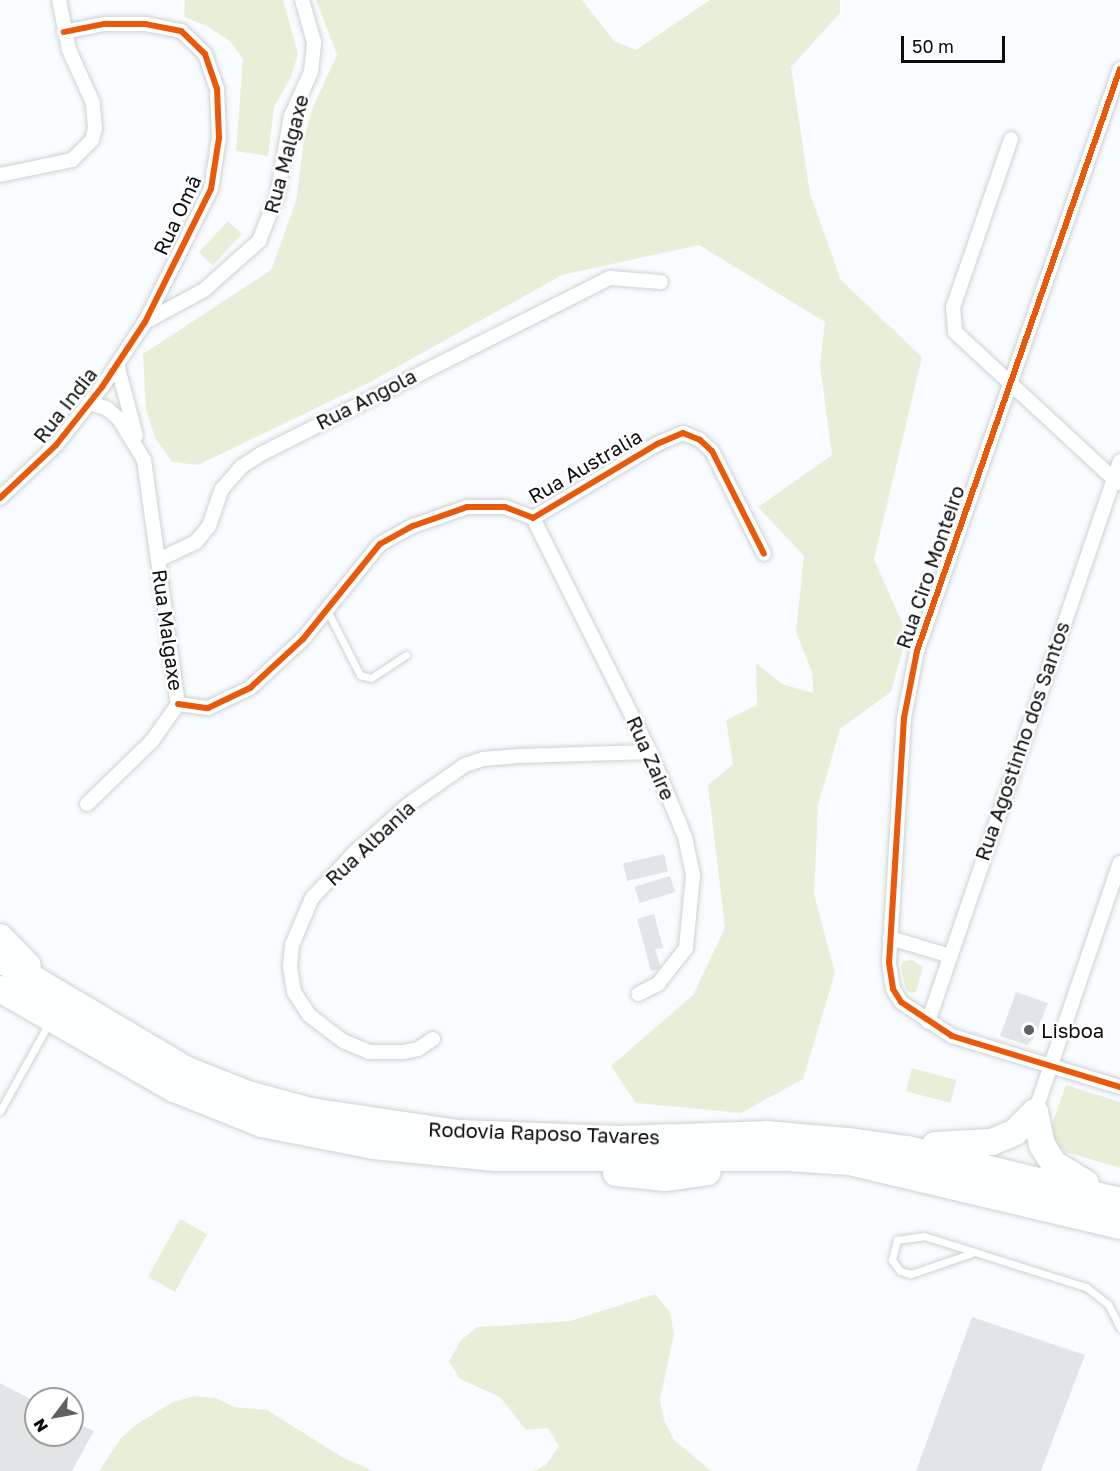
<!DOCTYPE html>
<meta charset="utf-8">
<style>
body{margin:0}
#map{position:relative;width:1120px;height:1471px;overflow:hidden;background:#f9fcfe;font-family:"Golos Text",sans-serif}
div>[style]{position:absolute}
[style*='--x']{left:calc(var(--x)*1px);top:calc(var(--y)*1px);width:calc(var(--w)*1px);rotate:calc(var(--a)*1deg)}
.green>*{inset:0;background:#e8efd9;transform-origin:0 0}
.building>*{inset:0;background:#e2e4e6;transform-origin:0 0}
.roads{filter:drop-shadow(0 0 2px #cfd1d2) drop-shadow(0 0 2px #cfd1d2)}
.service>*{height:7px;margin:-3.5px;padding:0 3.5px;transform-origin:3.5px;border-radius:3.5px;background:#feffff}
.minor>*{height:14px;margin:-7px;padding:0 7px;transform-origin:7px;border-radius:7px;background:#feffff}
.motorway>*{height:26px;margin:-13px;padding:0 13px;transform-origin:13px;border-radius:13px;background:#feffff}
.cycleway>*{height:6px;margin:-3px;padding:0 3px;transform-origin:3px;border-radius:3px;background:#e8590c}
.dots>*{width:16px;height:16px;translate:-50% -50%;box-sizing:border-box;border:3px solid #fff;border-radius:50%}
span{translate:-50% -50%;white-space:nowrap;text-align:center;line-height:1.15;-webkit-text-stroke:5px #fff;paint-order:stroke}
.street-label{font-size:20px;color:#0a0c0d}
.poi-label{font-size:20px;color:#0a0c0d}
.left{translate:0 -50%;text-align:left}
.north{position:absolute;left:24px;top:1387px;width:60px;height:60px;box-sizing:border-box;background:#fff;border:2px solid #9d9e9e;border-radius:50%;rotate:238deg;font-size:16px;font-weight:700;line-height:24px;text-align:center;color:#0a0c0d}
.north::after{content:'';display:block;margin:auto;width:21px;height:27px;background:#5e6061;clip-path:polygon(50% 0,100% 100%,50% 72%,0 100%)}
.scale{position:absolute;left:901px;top:36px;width:104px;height:27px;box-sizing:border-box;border:3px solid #0a0c0d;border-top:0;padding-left:8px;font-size:18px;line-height:21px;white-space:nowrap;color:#0a0c0d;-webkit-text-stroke:4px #fff;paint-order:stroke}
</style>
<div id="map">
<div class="green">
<div style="clip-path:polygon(185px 0,283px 0,298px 54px,291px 77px,274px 107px,268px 156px,236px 151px,243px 59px,230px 41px,207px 26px,184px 17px)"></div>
<div style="clip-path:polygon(316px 0,582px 0,614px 41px,636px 50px,710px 0,840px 0,840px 13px,791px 67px,810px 194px,841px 280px,922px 357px,874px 559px,907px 634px,891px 692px,840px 729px,818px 805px,814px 894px,835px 973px,803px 1079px,741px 1113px,636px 1103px,611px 1066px,693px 995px,725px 928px,708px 785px,733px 764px,726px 720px,757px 705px,756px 663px,782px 684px,813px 693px,812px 672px,796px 632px,804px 556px,758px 507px,832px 455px,820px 365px,825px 322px,699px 245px,562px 275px,372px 381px,198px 465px,172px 462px,155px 438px,146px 409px,143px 354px,271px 270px,296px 201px,304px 139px,313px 107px,337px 55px)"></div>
<div style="left:228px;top:221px;width:19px;height:43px;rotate:43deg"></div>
<div style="clip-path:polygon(912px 960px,923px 967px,916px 992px,911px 993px,906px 990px,901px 968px,903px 961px)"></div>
<div style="left:912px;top:1068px;width:46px;height:24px;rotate:15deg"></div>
<div style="clip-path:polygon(1066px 1085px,1120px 1102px,1120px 1168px,1059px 1150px,1051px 1127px)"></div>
<div style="left:180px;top:1219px;width:31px;height:66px;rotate:29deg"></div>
<div style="clip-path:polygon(655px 1294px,670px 1312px,674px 1334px,660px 1399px,664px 1420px,674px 1440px,711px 1471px,534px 1471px,546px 1465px,559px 1446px,548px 1428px,526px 1430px,500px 1397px,460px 1379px,449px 1361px,461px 1340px,478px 1327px,570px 1321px)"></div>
<div style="clip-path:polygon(194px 1396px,216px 1398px,235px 1407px,267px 1410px,342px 1457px,373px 1471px,99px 1471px,121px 1438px,137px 1424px,173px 1402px)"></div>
</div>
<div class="building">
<div style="left:664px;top:854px;width:18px;height:42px;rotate:77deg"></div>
<div style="left:670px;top:876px;width:17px;height:37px;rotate:73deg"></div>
<div style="clip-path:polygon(654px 914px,663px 948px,655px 949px,661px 968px,651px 971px,637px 919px)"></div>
<div style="clip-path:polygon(1016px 992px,1048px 1003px,1034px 1038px,1027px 1045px,1000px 1036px)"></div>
<div style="clip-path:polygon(972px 1317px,1085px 1355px,1041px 1471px,916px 1471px)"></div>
<div style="clip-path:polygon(0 1383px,36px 1402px,36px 1435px,72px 1435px,72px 1421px,94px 1431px,72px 1471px,0 1471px)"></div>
</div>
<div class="roads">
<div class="service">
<div style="--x:327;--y:610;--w:73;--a:63.1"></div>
<div style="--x:360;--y:675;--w:11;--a:15"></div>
<div style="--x:371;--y:678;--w:42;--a:-33.3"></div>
<div style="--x:0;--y:1111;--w:101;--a:-60.9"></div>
<div style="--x:975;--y:1252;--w:68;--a:161"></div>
<div style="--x:911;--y:1274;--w:11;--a:-165"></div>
<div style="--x:900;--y:1271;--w:14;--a:-126"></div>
<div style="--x:892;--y:1260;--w:21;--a:-76"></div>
<div style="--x:897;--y:1240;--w:27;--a:-8"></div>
<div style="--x:924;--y:1236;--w:53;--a:17.4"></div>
<div style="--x:975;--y:1252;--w:49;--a:17.7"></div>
<div style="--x:1022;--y:1267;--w:67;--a:17.4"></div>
<div style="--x:1086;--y:1287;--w:28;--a:38"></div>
<div style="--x:1108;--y:1304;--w:27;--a:63"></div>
</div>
<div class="minor">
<div style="--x:1120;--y:69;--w:616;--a:109.23"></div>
<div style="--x:917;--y:651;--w:68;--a:101"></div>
<div style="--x:904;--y:718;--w:245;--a:93.5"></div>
<div style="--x:889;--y:963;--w:26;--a:81"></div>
<div style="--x:893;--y:989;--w:15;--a:58"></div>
<div style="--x:901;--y:1002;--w:61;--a:33.7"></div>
<div style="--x:952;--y:1036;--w:176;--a:16.9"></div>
<div style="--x:1011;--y:139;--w:178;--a:109"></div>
<div style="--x:953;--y:307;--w:25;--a:85"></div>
<div style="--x:955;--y:332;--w:222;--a:42.8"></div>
<div style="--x:0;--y:175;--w:74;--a:-11.8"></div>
<div style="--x:72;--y:160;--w:28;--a:-45"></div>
<div style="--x:92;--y:140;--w:12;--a:-76"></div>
<div style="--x:95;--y:128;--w:25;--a:-95"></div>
<div style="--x:93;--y:103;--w:58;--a:-114.4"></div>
<div style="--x:69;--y:50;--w:51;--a:-101.3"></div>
<div style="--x:145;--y:322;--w:67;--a:-28.5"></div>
<div style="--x:204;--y:290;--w:74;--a:-41.7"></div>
<div style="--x:259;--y:241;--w:48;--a:-68.2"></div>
<div style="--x:277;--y:196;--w:81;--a:-80.1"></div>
<div style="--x:291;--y:116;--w:48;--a:-65.6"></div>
<div style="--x:311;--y:72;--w:30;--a:-84"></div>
<div style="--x:314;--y:42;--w:44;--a:-105.9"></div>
<div style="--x:117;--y:364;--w:74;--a:75.2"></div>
<div style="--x:89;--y:403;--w:18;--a:16"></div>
<div style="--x:106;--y:408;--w:17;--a:40"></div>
<div style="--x:119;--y:419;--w:48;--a:58.6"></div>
<div style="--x:144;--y:460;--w:246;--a:82.1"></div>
<div style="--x:0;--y:498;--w:77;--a:-43.4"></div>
<div style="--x:56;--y:445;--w:74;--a:-51.6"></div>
<div style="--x:102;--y:387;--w:78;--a:-56.5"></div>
<div style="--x:145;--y:322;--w:148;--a:-63.6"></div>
<div style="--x:211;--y:189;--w:52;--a:-81.1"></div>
<div style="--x:219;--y:138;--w:49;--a:-92.3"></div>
<div style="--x:217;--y:89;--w:37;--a:-109"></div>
<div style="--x:205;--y:54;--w:33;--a:-136"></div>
<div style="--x:181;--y:31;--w:36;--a:-169"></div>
<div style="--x:146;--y:24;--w:42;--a:180"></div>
<div style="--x:104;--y:24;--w:41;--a:168.7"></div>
<div style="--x:533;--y:518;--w:262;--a:63.4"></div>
<div style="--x:650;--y:752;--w:92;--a:67.6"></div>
<div style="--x:685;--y:837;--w:39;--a:78"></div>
<div style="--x:693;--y:875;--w:73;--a:95.5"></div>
<div style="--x:686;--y:948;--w:46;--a:127.9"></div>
<div style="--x:658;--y:984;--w:22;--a:153"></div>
<div style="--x:158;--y:560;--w:42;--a:-25.3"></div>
<div style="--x:196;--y:542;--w:21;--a:-51"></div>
<div style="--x:209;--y:526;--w:39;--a:-71"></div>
<div style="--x:222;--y:489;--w:29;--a:-49"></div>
<div style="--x:241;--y:467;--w:24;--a:-33"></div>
<div style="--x:261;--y:454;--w:391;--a:-26.8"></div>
<div style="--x:610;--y:278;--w:51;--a:4.5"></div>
<div style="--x:178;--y:704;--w:30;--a:8"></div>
<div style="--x:208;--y:708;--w:47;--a:-25.5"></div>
<div style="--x:250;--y:688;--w:72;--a:-42.8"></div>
<div style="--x:303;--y:639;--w:122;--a:-51"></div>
<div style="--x:380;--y:544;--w:38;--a:-29"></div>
<div style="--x:413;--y:526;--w:57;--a:-19.4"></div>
<div style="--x:467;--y:507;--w:38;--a:0"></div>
<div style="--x:505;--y:507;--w:30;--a:21"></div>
<div style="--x:533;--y:518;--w:144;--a:-30.8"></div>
<div style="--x:657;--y:444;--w:28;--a:-23"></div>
<div style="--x:683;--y:433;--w:18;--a:22"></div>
<div style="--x:700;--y:440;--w:16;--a:43"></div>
<div style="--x:712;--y:451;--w:115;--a:63.2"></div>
<div style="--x:87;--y:804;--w:91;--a:-44.1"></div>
<div style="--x:152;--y:741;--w:45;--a:-54.9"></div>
<div style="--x:890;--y:938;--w:59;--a:16.6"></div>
<div style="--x:928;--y:1022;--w:593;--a:-71.11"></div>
<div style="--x:433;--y:1039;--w:18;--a:146"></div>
<div style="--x:418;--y:1049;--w:14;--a:168"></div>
<div style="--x:404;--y:1052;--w:35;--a:180"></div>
<div style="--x:369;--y:1052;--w:28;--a:-157"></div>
<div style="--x:343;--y:1041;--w:43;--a:-142.6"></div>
<div style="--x:309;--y:1015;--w:27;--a:-123"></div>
<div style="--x:294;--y:992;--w:25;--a:-99"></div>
<div style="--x:290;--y:967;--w:22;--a:-85"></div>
<div style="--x:292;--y:945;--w:51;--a:-66.9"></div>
<div style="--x:312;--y:898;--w:64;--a:-46.9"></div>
<div style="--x:356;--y:851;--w:69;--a:-41.5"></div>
<div style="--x:408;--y:805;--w:70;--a:-35.1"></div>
<div style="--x:465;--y:765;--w:19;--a:-18"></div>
<div style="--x:483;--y:759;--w:38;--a:-5"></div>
<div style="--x:521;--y:756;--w:129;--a:-1.8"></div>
<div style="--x:1035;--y:1112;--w:263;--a:-71.2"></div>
</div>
<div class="motorway">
<div style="--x:0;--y:937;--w:40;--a:46"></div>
<div style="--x:0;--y:959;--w:215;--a:30.7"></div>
<div style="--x:185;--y:1069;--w:68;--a:21.6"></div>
<div style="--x:248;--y:1094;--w:65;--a:15.1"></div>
<div style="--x:311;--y:1111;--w:149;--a:8.5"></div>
<div style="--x:458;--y:1133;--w:161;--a:2.1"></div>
<div style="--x:619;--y:1139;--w:147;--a:-1.9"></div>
<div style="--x:766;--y:1134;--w:81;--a:4.9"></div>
<div style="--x:847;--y:1141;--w:61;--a:7.6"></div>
<div style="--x:907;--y:1149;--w:219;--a:13.7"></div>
<div style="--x:0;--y:989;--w:201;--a:29.9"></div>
<div style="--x:174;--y:1089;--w:95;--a:21.7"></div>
<div style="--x:262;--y:1124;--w:114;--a:11.1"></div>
<div style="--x:374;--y:1146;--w:121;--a:5.7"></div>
<div style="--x:494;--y:1158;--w:294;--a:0"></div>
<div style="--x:788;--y:1158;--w:62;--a:3.7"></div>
<div style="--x:850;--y:1162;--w:277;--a:13.3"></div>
<div style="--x:1035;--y:1112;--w:34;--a:78"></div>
<div style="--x:1042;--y:1145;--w:22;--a:58"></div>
<div style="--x:1054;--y:1164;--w:37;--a:31"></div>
<div style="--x:935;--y:1145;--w:57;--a:-3"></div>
<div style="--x:992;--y:1142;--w:25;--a:-23"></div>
<div style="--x:1015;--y:1132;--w:28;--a:-45"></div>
<div style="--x:616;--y:1173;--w:49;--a:5.8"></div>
<div style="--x:665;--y:1178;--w:43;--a:-7.9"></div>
</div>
</div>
<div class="cycleway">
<div style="--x:1120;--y:69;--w:616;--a:109.23"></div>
<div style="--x:917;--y:651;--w:68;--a:101"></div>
<div style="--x:904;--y:718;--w:245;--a:93.5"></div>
<div style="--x:889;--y:963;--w:26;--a:81"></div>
<div style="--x:893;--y:989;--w:15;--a:58"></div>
<div style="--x:901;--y:1002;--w:61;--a:33.7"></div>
<div style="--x:952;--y:1036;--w:176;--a:16.9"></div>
<div style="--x:0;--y:498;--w:77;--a:-43.4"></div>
<div style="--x:56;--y:445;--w:74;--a:-51.6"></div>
<div style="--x:102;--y:387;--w:78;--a:-56.5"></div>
<div style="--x:145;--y:322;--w:148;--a:-63.6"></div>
<div style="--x:211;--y:189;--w:52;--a:-81.1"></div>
<div style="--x:219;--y:138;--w:49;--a:-92.3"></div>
<div style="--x:217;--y:89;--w:37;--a:-109"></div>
<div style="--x:205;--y:54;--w:33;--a:-136"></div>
<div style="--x:181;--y:31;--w:36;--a:-169"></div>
<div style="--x:146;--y:24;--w:42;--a:180"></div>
<div style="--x:104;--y:24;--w:41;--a:168.7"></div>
<div style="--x:178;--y:704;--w:30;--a:8"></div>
<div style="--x:208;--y:708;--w:47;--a:-25.5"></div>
<div style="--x:250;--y:688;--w:72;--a:-42.8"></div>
<div style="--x:303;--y:639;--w:122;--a:-51"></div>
<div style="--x:380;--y:544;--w:38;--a:-29"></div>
<div style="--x:413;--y:526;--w:57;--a:-19.4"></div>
<div style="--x:467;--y:507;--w:38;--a:0"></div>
<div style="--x:505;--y:507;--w:30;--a:21"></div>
<div style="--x:533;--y:518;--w:144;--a:-30.8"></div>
<div style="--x:657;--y:444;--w:28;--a:-23"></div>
<div style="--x:683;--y:433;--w:18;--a:22"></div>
<div style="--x:700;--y:440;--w:16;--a:43"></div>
<div style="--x:712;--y:451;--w:115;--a:63.2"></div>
</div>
<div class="dots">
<div style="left:1029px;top:1030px;background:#5e6061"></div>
</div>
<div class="street-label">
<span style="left:286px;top:154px;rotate:-75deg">Rua Malgaxe</span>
<span style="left:177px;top:215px;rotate:-65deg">Rua Omã</span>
<span style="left:366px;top:399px;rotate:-27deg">Rua Angola</span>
<span style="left:65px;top:405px;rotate:-52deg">Rua India</span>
<span style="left:585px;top:466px;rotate:-30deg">Rua Australia</span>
<span style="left:930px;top:567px;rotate:-71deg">Rua Ciro Monteiro</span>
<span style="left:168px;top:630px;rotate:82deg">Rua Malgaxe</span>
<span style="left:1022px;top:741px;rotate:-71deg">Rua Agostinho dos Santos</span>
<span style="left:651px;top:758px;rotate:66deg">Rua Zaire</span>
<span style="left:370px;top:843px;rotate:-43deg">Rua Albania</span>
<span style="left:544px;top:1133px;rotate:2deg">Rodovia Raposo Tavares</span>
</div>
<div class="poi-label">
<span class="left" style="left:1041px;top:1030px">Lisboa</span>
</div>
<div class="north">N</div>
<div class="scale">50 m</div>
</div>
